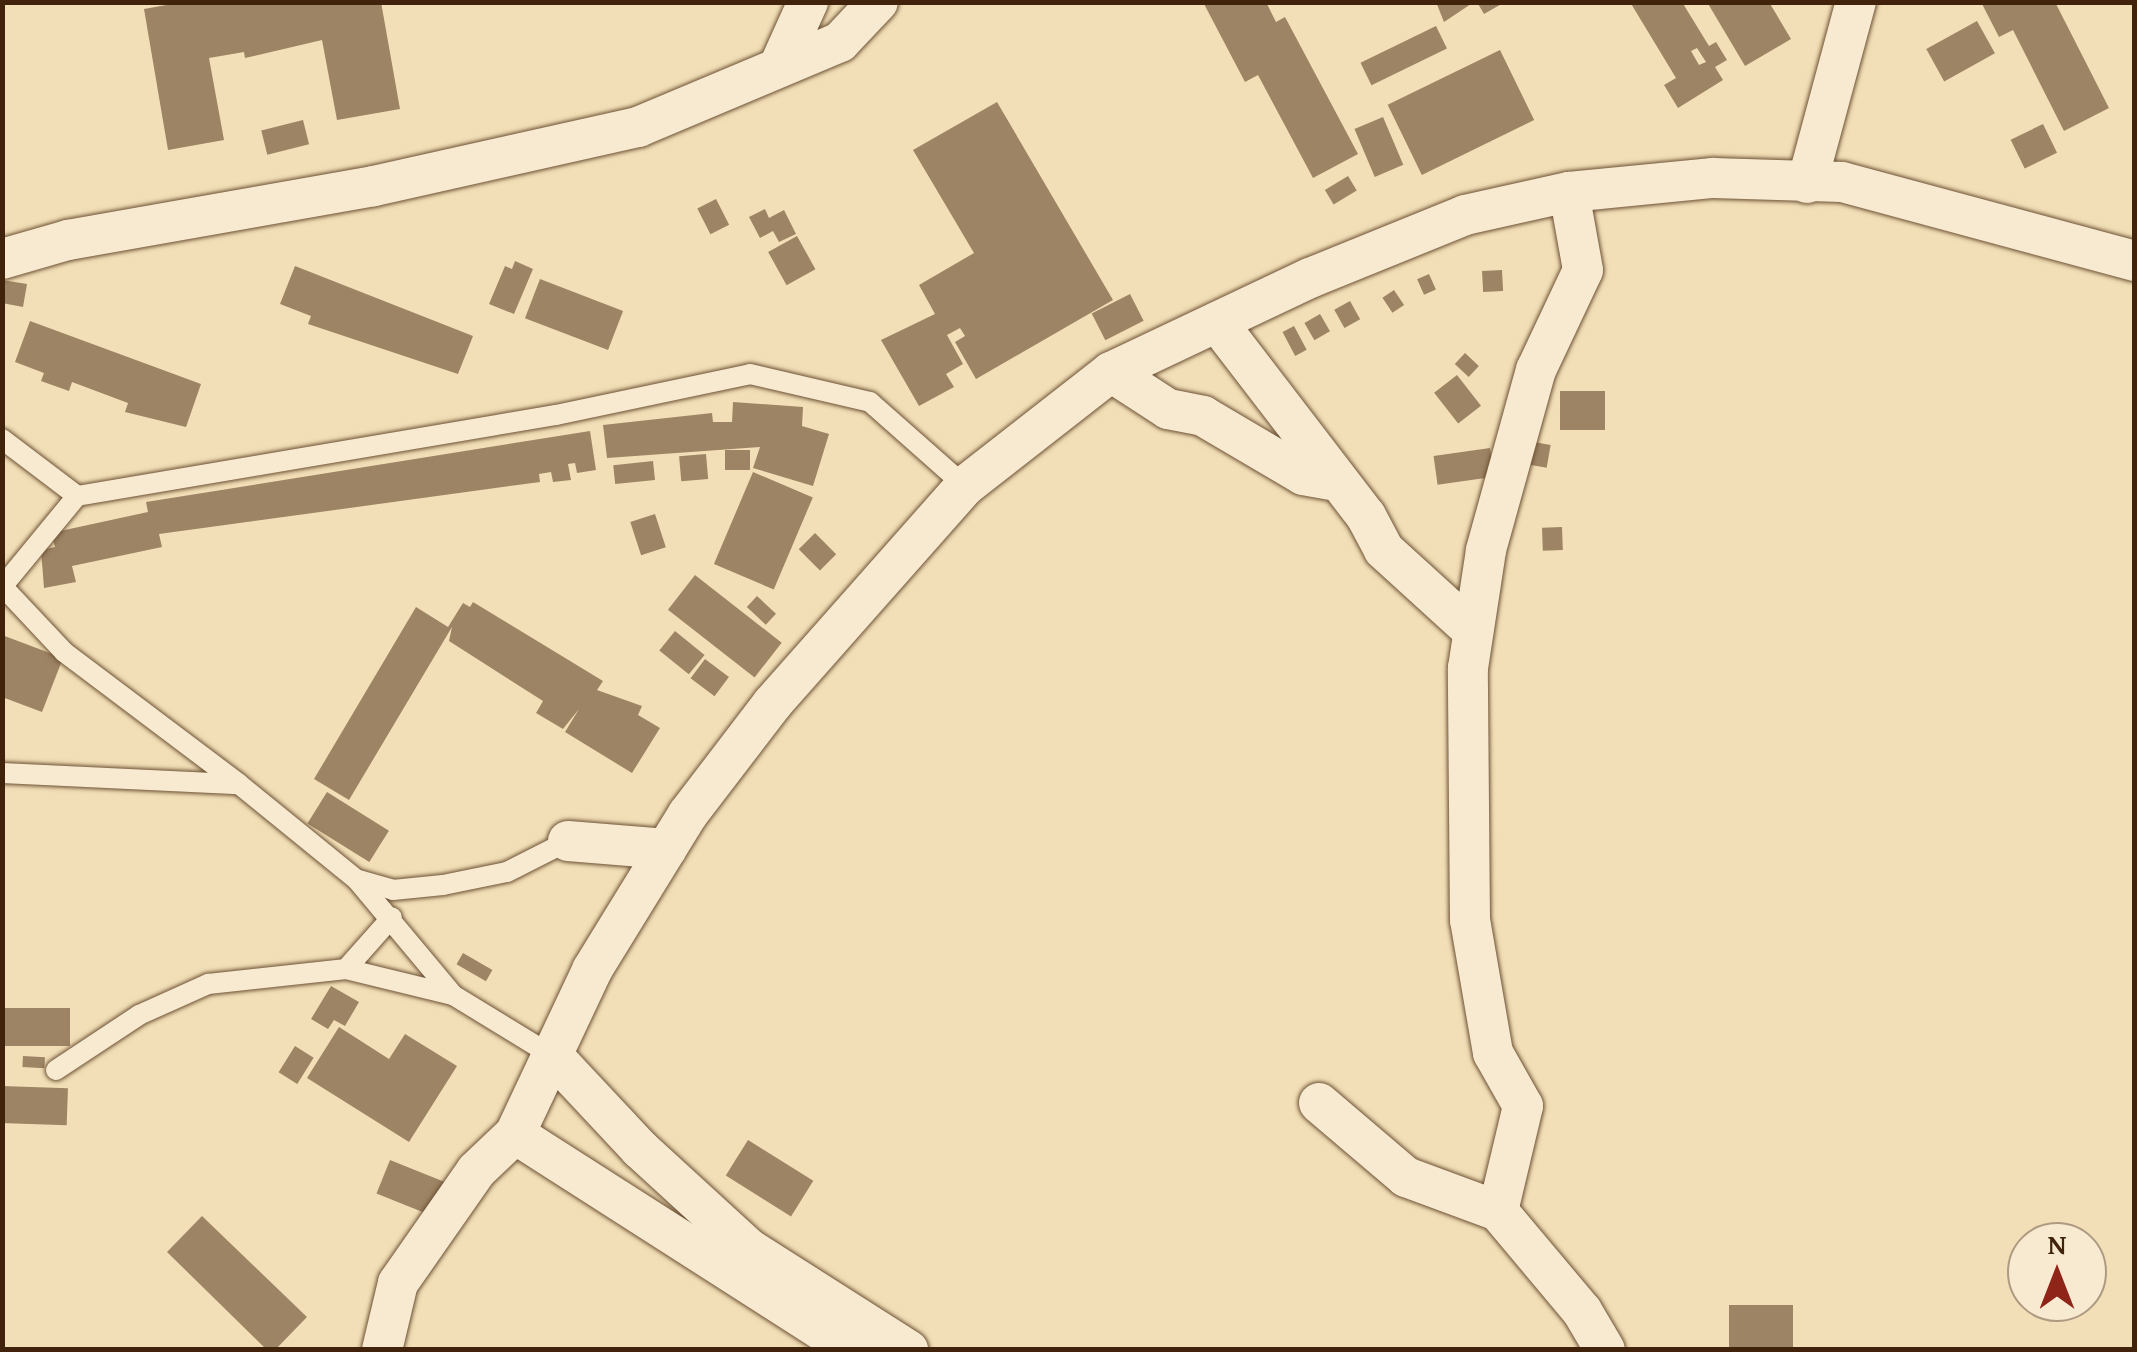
<!DOCTYPE html>
<style>
body{margin:0}
#map{position:relative;width:2137px;height:1352px;overflow:hidden;background:#f2dfb7;font-family:"Gentium Book Plus",serif}
div>[style]{position:absolute}
[style*='--x']{left:calc(var(--x)*1px);top:calc(var(--y)*1px);width:calc(var(--w)*1px);rotate:calc(var(--a)*1deg)}
.building>*{inset:0;background:#9d8464;transform-origin:0 0}
.roads{filter:drop-shadow(0 0 2px #6d5135) drop-shadow(0 0 2px #6d5135)}
.service>*{height:20px;margin:-10px;padding:0 10px;transform-origin:10px;border-radius:10px;background:#f7ead0}
.minor>*{height:40px;margin:-20px;padding:0 20px;transform-origin:20px;border-radius:20px;background:#f7ead0}
span{translate:-50% -50%;white-space:nowrap;text-align:center;line-height:1.15;-webkit-text-stroke:8px #f7ead0;paint-order:stroke}
.frame{position:absolute;inset:0;border:5px solid #41220a;pointer-events:none}
.north{position:absolute;left:2007px;top:1222px;width:100px;height:100px;box-sizing:border-box;background:#f7ead0;border:2px solid #ae9a81;border-radius:50%;rotate:0deg;font-size:28px;font-weight:700;line-height:40px;text-align:center;color:#41220a}
.north::after{content:'';display:block;margin:auto;width:35px;height:45px;background:#8f2418;clip-path:polygon(50% 0,100% 100%,50% 72%,0 100%)}
</style>
<div id="map">
<div class="building">
<div style="clip-path:polygon(183px 2px,381px 2px,400px 109px,337px 120px,322px 40px,245px 58px,244px 52px,209px 58px,224px 140px,168px 150px,144px 9px)"></div>
<div style="clip-path:polygon(1203px 2px,1266px 2px,1276px 22px,1285px 17px,1358px 154px,1313px 178px,1258px 75px,1245px 82px)"></div>
<div style="clip-path:polygon(1436px 2px,1474px 2px,1444px 22px)"></div>
<div style="clip-path:polygon(1477px 2px,1505px 2px,1484px 14px)"></div>
<div style="clip-path:polygon(evenodd,1630px 2px,1682px 2px,1709px 46px,1716px 42px,1727px 60px,1715px 67px,1723px 80px,1678px 108px,1664px 85px,1676px 78px,1630px 2px,1697px 48px,1706px 62px,1699px 65px,1691px 51px,1697px 48px)"></div>
<div style="clip-path:polygon(1707px 2px,1769px 2px,1791px 39px,1745px 66px)"></div>
<div style="clip-path:polygon(1981px 2px,2055px 2px,2109px 108px,2064px 131px,2013px 30px,1999px 37px)"></div>
<div style="left:1977px;top:21px;width:37px;height:58px;rotate:61deg"></div>
<div style="left:1436px;top:26px;width:25px;height:84px;rotate:64deg"></div>
<div style="left:1500px;top:50px;width:78px;height:125px;rotate:64deg"></div>
<div style="clip-path:polygon(997px 102px,1113px 300px,976px 379px,955px 342px,965px 336px,960px 328px,947px 335px,963px 364px,946px 374px,954px 387px,919px 406px,881px 340px,935px 314px,919px 285px,974px 253px,913px 150px)"></div>
<div style="left:1383px;top:117px;width:52px;height:31px;rotate:67deg"></div>
<div style="left:303px;top:120px;width:25px;height:43px;rotate:76deg"></div>
<div style="left:2043px;top:124px;width:32px;height:36px;rotate:64deg"></div>
<div style="left:1348px;top:176px;width:17px;height:27px;rotate:59deg"></div>
<div style="left:716px;top:199px;width:29px;height:21px;rotate:63deg"></div>
<div style="clip-path:polygon(765px 209px,769px 218px,784px 210px,796px 234px,779px 242px,773px 231px,760px 238px,749px 217px)"></div>
<div style="left:797px;top:236px;width:38px;height:33px;rotate:61deg"></div>
<div style="clip-path:polygon(515px 261px,533px 269px,514px 314px,489px 304px,505px 266px,512px 269px)"></div>
<div style="clip-path:polygon(295px 266px,473px 336px,458px 374px,308px 324px,311px 316px,280px 304px)"></div>
<div style="left:1502px;top:270px;width:21px;height:20px;rotate:87deg"></div>
<div style="left:1429px;top:274px;width:17px;height:13px;rotate:66deg"></div>
<div style="left:540px;top:279px;width:89px;height:42px;rotate:21deg"></div>
<div style="clip-path:polygon(2px 280px,27px 284px,23px 307px,2px 303px)"></div>
<div style="left:1394px;top:290px;width:18px;height:14px;rotate:56deg"></div>
<div style="left:1130px;top:294px;width:30px;height:43px;rotate:63deg"></div>
<div style="left:1350px;top:301px;width:21px;height:18px;rotate:61deg"></div>
<div style="left:1320px;top:314px;width:20px;height:18px;rotate:60deg"></div>
<div style="clip-path:polygon(30px 321px,201px 384px,186px 427px,125px 412px,128px 403px,72px 382px,69px 391px,41px 381px,44px 373px,15px 362px)"></div>
<div style="left:1294px;top:326px;width:27px;height:13px;rotate:62deg"></div>
<div style="left:1465px;top:353px;width:19px;height:15px;rotate:43deg"></div>
<div style="left:1457px;top:375px;width:39px;height:29px;rotate:52deg"></div>
<div style="left:1560px;top:391px;width:45px;height:39px"></div>
<div style="clip-path:polygon(733px 402px,803px 407px,802px 426px,829px 434px,813px 486px,753px 468px,760px 447px,607px 458px,603px 425px,712px 413px,713px 422px,732px 422px)"></div>
<div style="clip-path:polygon(590px 431px,596px 470px,577px 473px,575px 463px,568px 464px,571px 480px,553px 482px,551px 472px,539px 474px,540px 482px,159px 534px,162px 547px,72px 566px,76px 582px,44px 588px,41px 550px,55px 547px,51px 533px,148px 512px,146px 502px)"></div>
<div style="left:1528px;top:441px;width:23px;height:23px;rotate:10deg"></div>
<div style="left:1490px;top:448px;width:29px;height:57px;rotate:82deg"></div>
<div style="left:725px;top:450px;width:25px;height:20px"></div>
<div style="left:706px;top:454px;width:25px;height:27px;rotate:85deg"></div>
<div style="left:653px;top:461px;width:19px;height:40px;rotate:84deg"></div>
<div style="left:753px;top:472px;width:65px;height:100px;rotate:23deg"></div>
<div style="left:655px;top:514px;width:35px;height:26px;rotate:72deg"></div>
<div style="left:1562px;top:527px;width:23px;height:20px;rotate:88deg"></div>
<div style="left:815px;top:533px;width:30px;height:23px;rotate:45deg"></div>
<div style="left:695px;top:575px;width:110px;height:44px;rotate:38deg"></div>
<div style="left:757px;top:596px;width:26px;height:15px;rotate:43deg"></div>
<div style="clip-path:polygon(473px 602px,603px 681px,597px 690px,642px 706px,638px 715px,660px 728px,632px 773px,565px 732px,579px 709px,563px 729px,536px 713px,543px 701px,449px 641px,452px 627px,349px 800px,314px 779px,416px 607px,448px 627px,463px 603px,470px 607px)"></div>
<div style="left:675px;top:631px;width:38px;height:25px;rotate:39deg"></div>
<div style="clip-path:polygon(2px 635px,63px 658px,42px 712px,2px 697px)"></div>
<div style="left:705px;top:659px;width:30px;height:24px;rotate:37deg"></div>
<div style="left:327px;top:792px;width:73px;height:37px;rotate:32deg"></div>
<div style="left:463px;top:953px;width:34px;height:13px;rotate:30deg"></div>
<div style="clip-path:polygon(331px 986px,359px 1002px,345px 1026px,334px 1020px,328px 1029px,311px 1019px)"></div>
<div style="left:2px;top:1008px;width:68px;height:38px"></div>
<div style="clip-path:polygon(339px 1027px,389px 1059px,405px 1034px,457px 1066px,409px 1142px,307px 1078px)"></div>
<div style="left:295px;top:1046px;width:22px;height:31px;rotate:32deg"></div>
<div style="left:23px;top:1056px;width:22px;height:11px;rotate:3deg"></div>
<div style="left:2px;top:1086px;width:66px;height:37px;rotate:2deg"></div>
<div style="left:748px;top:1140px;width:77px;height:42px;rotate:32deg"></div>
<div style="left:390px;top:1160px;width:61px;height:36px;rotate:22deg"></div>
<div style="clip-path:polygon(202px 1216px,307px 1317px,275px 1350px,267px 1350px,167px 1252px)"></div>
<div style="left:1729px;top:1305px;width:64px;height:45px"></div>
</div>
<div class="roads">
<div class="service">
<div style="--x:2;--y:439;--w:94;--a:37.2"></div>
<div style="--x:77;--y:496;--w:486;--a:-9.6"></div>
<div style="--x:556;--y:415;--w:198;--a:-11.9"></div>
<div style="--x:750;--y:374;--w:123;--a:13.1"></div>
<div style="--x:870;--y:402;--w:127;--a:41.5"></div>
<div style="--x:2;--y:587;--w:118;--a:-50.5"></div>
<div style="--x:4;--y:588;--w:88;--a:46.8"></div>
<div style="--x:64;--y:652;--w:219;--a:37"></div>
<div style="--x:2;--y:773;--w:237;--a:2.7"></div>
<div style="--x:239;--y:784;--w:152;--a:39.1"></div>
<div style="--x:357;--y:880;--w:150;--a:50.1"></div>
<div style="--x:453;--y:995;--w:117;--a:31.4"></div>
<div style="--x:359;--y:880;--w:35;--a:16"></div>
<div style="--x:393;--y:890;--w:50;--a:-5.7"></div>
<div style="--x:443;--y:885;--w:65;--a:-11.5"></div>
<div style="--x:507;--y:872;--w:68;--a:-26.9"></div>
<div style="--x:346;--y:969;--w:69;--a:-48.5"></div>
<div style="--x:56;--y:1070;--w:100;--a:-33.5"></div>
<div style="--x:139;--y:1015;--w:76;--a:-24.2"></div>
<div style="--x:208;--y:984;--w:139;--a:-6.2"></div>
<div style="--x:346;--y:969;--w:110;--a:13.7"></div>
</div>
<div class="minor">
<div style="--x:780;--y:64;--w:68;--a:-65.7"></div>
<div style="--x:1807;--y:183;--w:188;--a:-74.9"></div>
<div style="--x:2;--y:259;--w:69;--a:-16.1"></div>
<div style="--x:68;--y:240;--w:311;--a:-10"></div>
<div style="--x:374;--y:186;--w:271;--a:-12.6"></div>
<div style="--x:638;--y:127;--w:219;--a:-22.8"></div>
<div style="--x:840;--y:42;--w:55;--a:-46.5"></div>
<div style="--x:1217;--y:322;--w:245;--a:52.5"></div>
<div style="--x:1366;--y:516;--w:38;--a:62"></div>
<div style="--x:1384;--y:550;--w:120;--a:42.3"></div>
<div style="--x:1111;--y:372;--w:68;--a:33"></div>
<div style="--x:1168;--y:409;--w:36;--a:11"></div>
<div style="--x:1203;--y:416;--w:116;--a:30.5"></div>
<div style="--x:1303;--y:475;--w:27;--a:10"></div>
<div style="--x:568;--y:841;--w:99;--a:4.6"></div>
<div style="--x:553;--y:1056;--w:127;--a:46.9"></div>
<div style="--x:640;--y:1149;--w:147;--a:42.5"></div>
<div style="--x:748;--y:1248;--w:190;--a:32.5"></div>
<div style="--x:1319;--y:1103;--w:114;--a:40.4"></div>
<div style="--x:1406;--y:1177;--w:98;--a:20.3"></div>
<div style="--x:1498;--y:1211;--w:131;--a:50"></div>
<div style="--x:1582;--y:1311;--w:45;--a:59.5"></div>
<div style="--x:515;--y:1134;--w:401;--a:32.6"></div>
<div style="--x:1498;--y:1211;--w:108;--a:-76.6"></div>
<div style="--x:1523;--y:1106;--w:61;--a:-119.5"></div>
<div style="--x:1493;--y:1053;--w:135;--a:-99.8"></div>
<div style="--x:1470;--y:920;--w:252;--a:-90.5"></div>
<div style="--x:1468;--y:668;--w:119;--a:-81.3"></div>
<div style="--x:1486;--y:550;--w:187;--a:-74.5"></div>
<div style="--x:1536;--y:370;--w:110;--a:-64.8"></div>
<div style="--x:1583;--y:270;--w:79;--a:-100.2"></div>
<div style="--x:382;--y:1350;--w:69;--a:-76.6"></div>
<div style="--x:398;--y:1283;--w:136;--a:-55.1"></div>
<div style="--x:476;--y:1171;--w:54;--a:-43.5"></div>
<div style="--x:515;--y:1134;--w:181;--a:-64.8"></div>
<div style="--x:592;--y:970;--w:183;--a:-58.4"></div>
<div style="--x:688;--y:814;--w:138;--a:-52.6"></div>
<div style="--x:772;--y:704;--w:291;--a:-48.5"></div>
<div style="--x:965;--y:486;--w:185;--a:-38"></div>
<div style="--x:1111;--y:372;--w:220;--a:-25.3"></div>
<div style="--x:1310;--y:278;--w:167;--a:-22.1"></div>
<div style="--x:1465;--y:215;--w:107;--a:-12.5"></div>
<div style="--x:1569;--y:192;--w:145;--a:-5.6"></div>
<div style="--x:1713;--y:178;--w:129;--a:1.8"></div>
<div style="--x:1842;--y:182;--w:302;--a:15.1"></div>
</div>
</div>
<div class="frame"></div>
<div class="north">N</div>
</div>
